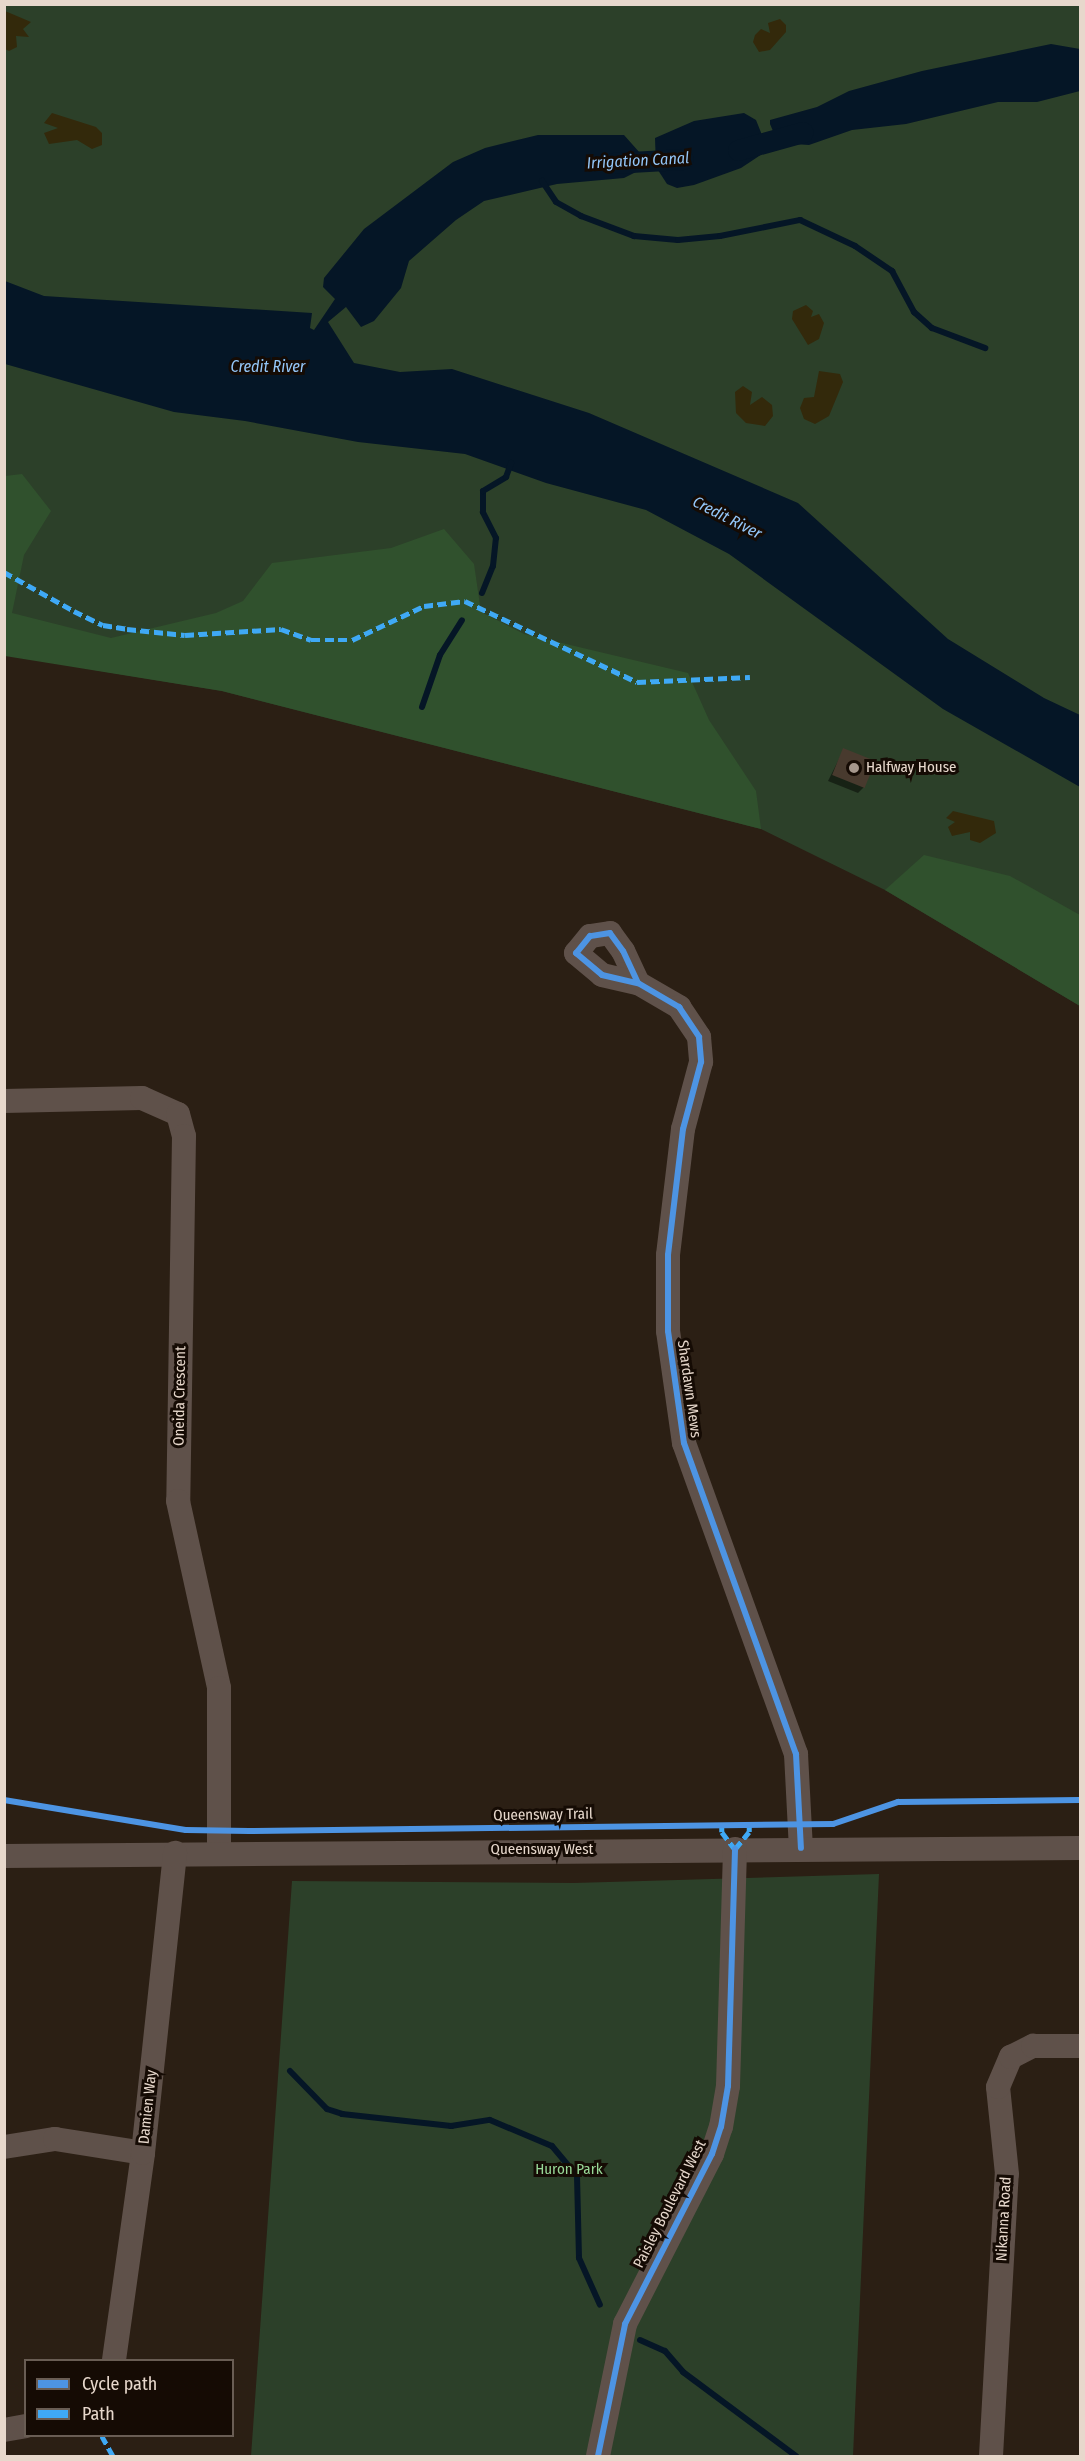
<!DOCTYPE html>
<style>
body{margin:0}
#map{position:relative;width:1085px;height:2461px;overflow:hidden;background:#2b1f14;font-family:"Fira Sans Condensed",sans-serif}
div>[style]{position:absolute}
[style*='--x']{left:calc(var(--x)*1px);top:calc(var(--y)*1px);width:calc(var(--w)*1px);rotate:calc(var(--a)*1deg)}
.green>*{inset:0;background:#2c4029}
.forest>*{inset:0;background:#30512d}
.sand>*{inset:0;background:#33290b}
.water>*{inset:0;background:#051626}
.shadow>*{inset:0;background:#0007}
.stream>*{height:6px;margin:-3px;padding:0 3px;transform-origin:3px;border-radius:3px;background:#051626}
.canal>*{height:21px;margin:-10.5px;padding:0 10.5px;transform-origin:10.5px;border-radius:10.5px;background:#051626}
.building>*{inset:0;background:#483a2e;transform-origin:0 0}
.minor>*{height:24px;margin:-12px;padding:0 12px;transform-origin:12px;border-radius:12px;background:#5f514a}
.quiet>*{height:4.5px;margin-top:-2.25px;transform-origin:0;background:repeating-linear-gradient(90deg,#3fa9f5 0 9px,transparent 0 13.5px)}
.cycleway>*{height:6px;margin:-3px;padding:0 3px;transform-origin:3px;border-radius:3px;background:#4d94e3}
.dots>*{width:16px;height:16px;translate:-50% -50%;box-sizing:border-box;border:3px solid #150b04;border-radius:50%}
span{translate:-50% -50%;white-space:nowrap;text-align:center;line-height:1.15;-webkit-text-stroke:6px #150b04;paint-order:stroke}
.poi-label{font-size:15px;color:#e7d8cc}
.left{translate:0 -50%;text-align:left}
.street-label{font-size:15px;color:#e7d8cc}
.park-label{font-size:15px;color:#98d897}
.water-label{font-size:16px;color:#94c7f9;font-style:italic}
.frame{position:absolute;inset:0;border:6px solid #e7d8cc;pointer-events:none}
.legend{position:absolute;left:24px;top:2359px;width:210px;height:78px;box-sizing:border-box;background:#150b04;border:2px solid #695d54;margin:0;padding:8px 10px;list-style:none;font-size:18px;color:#e7d8cc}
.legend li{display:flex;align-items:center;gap:12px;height:30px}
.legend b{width:30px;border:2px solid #695d54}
</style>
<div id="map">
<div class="green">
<div style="clip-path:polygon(5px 5px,1080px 5px,1080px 1006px,885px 890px,761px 829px,222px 691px,94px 670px,5px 642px)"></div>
<div style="clip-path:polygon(879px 1874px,853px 2456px,251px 2456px,292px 1881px,574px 1883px)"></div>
</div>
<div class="forest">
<div style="clip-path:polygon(22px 474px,51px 511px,24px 555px,12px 613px,111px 638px,216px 613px,243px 601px,272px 563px,391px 548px,444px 529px,474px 564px,481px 612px,524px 634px,688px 673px,709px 720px,756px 791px,761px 829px,222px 691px,5px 656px,5px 476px)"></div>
<div style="clip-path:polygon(924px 855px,1010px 876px,1080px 915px,1080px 1006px,885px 890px)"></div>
</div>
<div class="sand">
<div style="clip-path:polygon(5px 11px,31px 22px,23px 29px,29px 37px,16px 36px,17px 47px,9px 51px,5px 49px)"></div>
<div style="clip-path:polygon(780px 19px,786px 25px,786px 32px,770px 50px,759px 52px,753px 42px,755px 35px,761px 29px,770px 33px,768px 23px)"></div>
<div style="clip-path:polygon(52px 113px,96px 127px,102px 133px,102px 145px,92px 149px,77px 140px,49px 144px,44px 133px,58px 128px,44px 123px)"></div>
<div style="clip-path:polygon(806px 305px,813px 311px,811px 317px,819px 314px,824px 323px,819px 339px,808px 345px,792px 319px,793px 311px)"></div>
<div style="clip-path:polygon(819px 371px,840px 374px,843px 382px,829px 416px,815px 424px,804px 419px,800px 408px,804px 398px,814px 397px)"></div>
<div style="clip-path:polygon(743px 386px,752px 392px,750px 405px,762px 397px,772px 405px,773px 416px,765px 426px,746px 423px,736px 413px,735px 392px)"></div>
<div style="clip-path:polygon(953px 811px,994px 821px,996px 833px,980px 843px,970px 840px,970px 832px,952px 836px,948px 827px,955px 822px,946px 818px)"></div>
</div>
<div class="water">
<div style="clip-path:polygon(1051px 44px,1080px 49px,1080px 91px,1037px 102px,998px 102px,906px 124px,852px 130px,809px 145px,778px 143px,770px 124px,770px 120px,817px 107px,849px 91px,922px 71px)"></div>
<div style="clip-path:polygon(744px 113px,756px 120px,768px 150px,741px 168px,694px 185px,677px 188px,667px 184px,656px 167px,655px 138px,694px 121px)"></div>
<div style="clip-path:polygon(538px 135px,624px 135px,640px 153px,641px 163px,636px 172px,624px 178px,557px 184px,484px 201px,456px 220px,409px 261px,401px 288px,374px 321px,361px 327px,346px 307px,328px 322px,354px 363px,400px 372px,452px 369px,589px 413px,798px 503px,948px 639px,1044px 698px,1080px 715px,1080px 787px,943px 709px,729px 554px,646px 510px,546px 483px,465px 454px,358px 442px,245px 421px,174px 412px,5px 364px,5px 281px,44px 296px,312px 313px,310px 328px,314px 330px,335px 299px,323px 287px,324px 278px,364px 229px,453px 162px,485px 148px)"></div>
</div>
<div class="shadow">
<div style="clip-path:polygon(844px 749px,864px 787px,858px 793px,828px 781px)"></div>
</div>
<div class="stream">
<div style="--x:542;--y:181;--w:25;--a:56"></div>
<div style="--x:556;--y:202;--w:29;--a:29"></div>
<div style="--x:581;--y:216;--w:57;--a:20.7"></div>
<div style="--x:634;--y:236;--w:44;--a:5.2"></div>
<div style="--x:678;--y:240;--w:42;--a:-5.4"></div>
<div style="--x:720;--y:236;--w:82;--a:-11.3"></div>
<div style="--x:800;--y:220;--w:61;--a:25.3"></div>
<div style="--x:855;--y:246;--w:45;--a:34"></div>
<div style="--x:892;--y:271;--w:47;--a:61.8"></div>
<div style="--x:914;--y:312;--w:24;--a:42"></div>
<div style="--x:932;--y:328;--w:57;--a:20.7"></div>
<div style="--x:482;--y:593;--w:29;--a:-68"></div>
<div style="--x:493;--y:566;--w:28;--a:-84"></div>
<div style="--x:496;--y:538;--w:29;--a:-117"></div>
<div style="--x:483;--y:512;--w:21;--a:-90"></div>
<div style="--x:483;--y:491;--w:27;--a:-31"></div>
<div style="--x:506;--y:477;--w:15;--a:-70"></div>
<div style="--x:422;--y:707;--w:55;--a:-70.9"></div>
<div style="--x:440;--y:655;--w:41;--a:-57.8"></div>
<div style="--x:290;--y:2071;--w:53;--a:45.8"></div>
<div style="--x:327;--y:2109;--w:16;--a:18"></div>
<div style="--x:342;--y:2114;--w:110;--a:6.3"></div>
<div style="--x:451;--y:2126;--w:39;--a:-9"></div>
<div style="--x:490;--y:2120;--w:67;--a:22.8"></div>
<div style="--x:552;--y:2146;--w:39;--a:50"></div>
<div style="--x:577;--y:2176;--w:82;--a:88.6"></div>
<div style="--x:579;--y:2258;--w:51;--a:65.9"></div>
<div style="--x:640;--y:2340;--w:27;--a:24"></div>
<div style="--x:665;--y:2351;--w:28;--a:49"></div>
<div style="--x:683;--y:2372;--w:141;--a:36.6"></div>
</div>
<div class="canal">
<div style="--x:738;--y:150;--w:67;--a:-15.5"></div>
<div style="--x:613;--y:163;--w:70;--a:-3.3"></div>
</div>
<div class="building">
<div style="left:843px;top:748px;width:35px;height:29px;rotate:22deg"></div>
</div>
<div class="minor">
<div style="--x:638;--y:983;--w:35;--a:-115"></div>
<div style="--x:623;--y:951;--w:22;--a:-126"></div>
<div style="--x:610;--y:933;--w:20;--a:171"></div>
<div style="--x:590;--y:936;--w:22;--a:129"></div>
<div style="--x:576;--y:953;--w:34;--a:40"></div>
<div style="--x:602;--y:975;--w:37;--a:13"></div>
<div style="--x:638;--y:983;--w:48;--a:30.3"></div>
<div style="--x:679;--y:1007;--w:36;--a:56"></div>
<div style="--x:699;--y:1037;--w:25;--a:85"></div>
<div style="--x:701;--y:1062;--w:69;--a:105"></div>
<div style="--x:683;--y:1129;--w:127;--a:96.8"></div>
<div style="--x:668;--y:1255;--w:76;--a:90"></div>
<div style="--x:668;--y:1331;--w:113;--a:81.9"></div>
<div style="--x:684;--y:1443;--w:331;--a:70.2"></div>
<div style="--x:796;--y:1754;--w:94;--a:87"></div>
<div style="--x:4;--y:1101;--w:138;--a:-1.2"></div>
<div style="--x:142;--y:1098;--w:39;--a:24"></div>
<div style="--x:178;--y:1114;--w:23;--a:75"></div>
<div style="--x:184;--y:1136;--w:365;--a:90.9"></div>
<div style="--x:178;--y:1501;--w:191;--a:77.6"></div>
<div style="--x:219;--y:1688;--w:164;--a:90"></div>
<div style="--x:4;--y:1856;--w:1076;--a:-0.43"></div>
<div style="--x:4;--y:2147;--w:52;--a:-8.9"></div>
<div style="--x:55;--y:2139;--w:89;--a:9"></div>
<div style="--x:114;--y:2360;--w:209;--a:-82"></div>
<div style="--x:143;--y:2153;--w:302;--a:-83.9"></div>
<div style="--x:4;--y:2430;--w:22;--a:-10"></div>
<div style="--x:598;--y:2456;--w:135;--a:-78.4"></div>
<div style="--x:625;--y:2324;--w:191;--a:-62.9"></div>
<div style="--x:712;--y:2154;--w:28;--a:-72"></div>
<div style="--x:721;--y:2127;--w:42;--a:-80.3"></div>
<div style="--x:728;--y:2086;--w:237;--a:-88.3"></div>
<div style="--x:991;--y:2456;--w:282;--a:-86.8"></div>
<div style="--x:1007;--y:2174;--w:87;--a:-95.9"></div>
<div style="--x:998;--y:2087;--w:33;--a:-67"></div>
<div style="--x:1011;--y:2057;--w:25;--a:-27"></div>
<div style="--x:1033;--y:2046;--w:47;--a:0"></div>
</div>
<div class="quiet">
<div style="--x:4;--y:572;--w:80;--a:29.1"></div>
<div style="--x:74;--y:611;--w:32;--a:26"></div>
<div style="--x:103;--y:625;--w:24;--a:9"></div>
<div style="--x:127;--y:629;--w:58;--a:5.9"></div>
<div style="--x:185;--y:635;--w:96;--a:-3.6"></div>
<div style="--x:281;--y:629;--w:32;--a:20"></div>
<div style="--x:311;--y:640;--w:41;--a:0"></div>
<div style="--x:352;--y:640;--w:80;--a:-25.3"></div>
<div style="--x:424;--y:606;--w:41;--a:-7"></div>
<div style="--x:465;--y:601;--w:190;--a:25.2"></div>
<div style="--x:637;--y:682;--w:113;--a:-2.5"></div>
<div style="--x:722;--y:1825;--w:7;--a:90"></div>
<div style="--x:722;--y:1832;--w:21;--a:53"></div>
<div style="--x:735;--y:1849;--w:22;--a:-51"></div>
<div style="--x:749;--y:1832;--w:8;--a:-90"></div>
<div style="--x:102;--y:2436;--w:23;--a:61"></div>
</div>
<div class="cycleway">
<div style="--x:638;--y:983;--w:35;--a:-115"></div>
<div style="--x:623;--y:951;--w:22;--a:-126"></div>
<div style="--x:610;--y:933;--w:20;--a:171"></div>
<div style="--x:590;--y:936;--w:22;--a:129"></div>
<div style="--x:576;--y:953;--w:34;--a:40"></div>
<div style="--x:602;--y:975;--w:37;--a:13"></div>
<div style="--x:638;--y:983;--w:48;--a:30.3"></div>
<div style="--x:679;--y:1007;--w:36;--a:56"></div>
<div style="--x:699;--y:1037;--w:25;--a:85"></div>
<div style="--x:701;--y:1062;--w:69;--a:105"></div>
<div style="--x:683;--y:1129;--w:127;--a:96.8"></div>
<div style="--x:668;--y:1255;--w:76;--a:90"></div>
<div style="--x:668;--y:1331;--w:113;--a:81.9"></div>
<div style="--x:684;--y:1443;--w:331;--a:70.2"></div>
<div style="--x:796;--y:1754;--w:94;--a:87"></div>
<div style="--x:4;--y:1800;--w:184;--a:9.4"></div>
<div style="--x:186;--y:1830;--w:63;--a:0.9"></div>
<div style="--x:249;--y:1831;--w:584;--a:-0.69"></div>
<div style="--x:833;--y:1824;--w:69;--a:-18.7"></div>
<div style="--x:898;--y:1802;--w:182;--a:-0.6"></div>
<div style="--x:598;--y:2456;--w:135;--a:-78.4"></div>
<div style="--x:625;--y:2324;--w:191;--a:-62.9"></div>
<div style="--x:712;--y:2154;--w:28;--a:-72"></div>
<div style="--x:721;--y:2127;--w:42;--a:-80.3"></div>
<div style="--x:728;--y:2086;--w:237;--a:-88.3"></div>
</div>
<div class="dots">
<div style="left:854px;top:768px;background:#a5978c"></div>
</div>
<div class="poi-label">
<span class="left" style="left:866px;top:768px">Halfway House</span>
</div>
<div class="street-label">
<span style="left:689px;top:1389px;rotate:82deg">Shardawn Mews</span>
<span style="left:180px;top:1396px;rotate:-89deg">Oneida Crescent</span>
<span style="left:543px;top:1815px;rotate:-1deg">Queensway Trail</span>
<span style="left:542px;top:1850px">Queensway West</span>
<span style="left:148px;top:2107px;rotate:-84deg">Damien Way</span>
<span style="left:670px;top:2204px;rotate:-63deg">Paisley Boulevard West</span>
<span style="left:1004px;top:2219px;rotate:-87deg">Nikanna Road</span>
</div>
<div class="park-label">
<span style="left:569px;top:2170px">Huron Park</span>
</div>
<div class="water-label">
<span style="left:638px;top:161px;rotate:-3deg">Irrigation Canal</span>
<span style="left:268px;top:367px">Credit River</span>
<span style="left:727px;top:518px;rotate:27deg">Credit River</span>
</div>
<div class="frame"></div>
<ul class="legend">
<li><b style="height:8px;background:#4d94e3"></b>Cycle path</li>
<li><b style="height:8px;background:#3fa9f5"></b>Path</li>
</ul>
</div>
